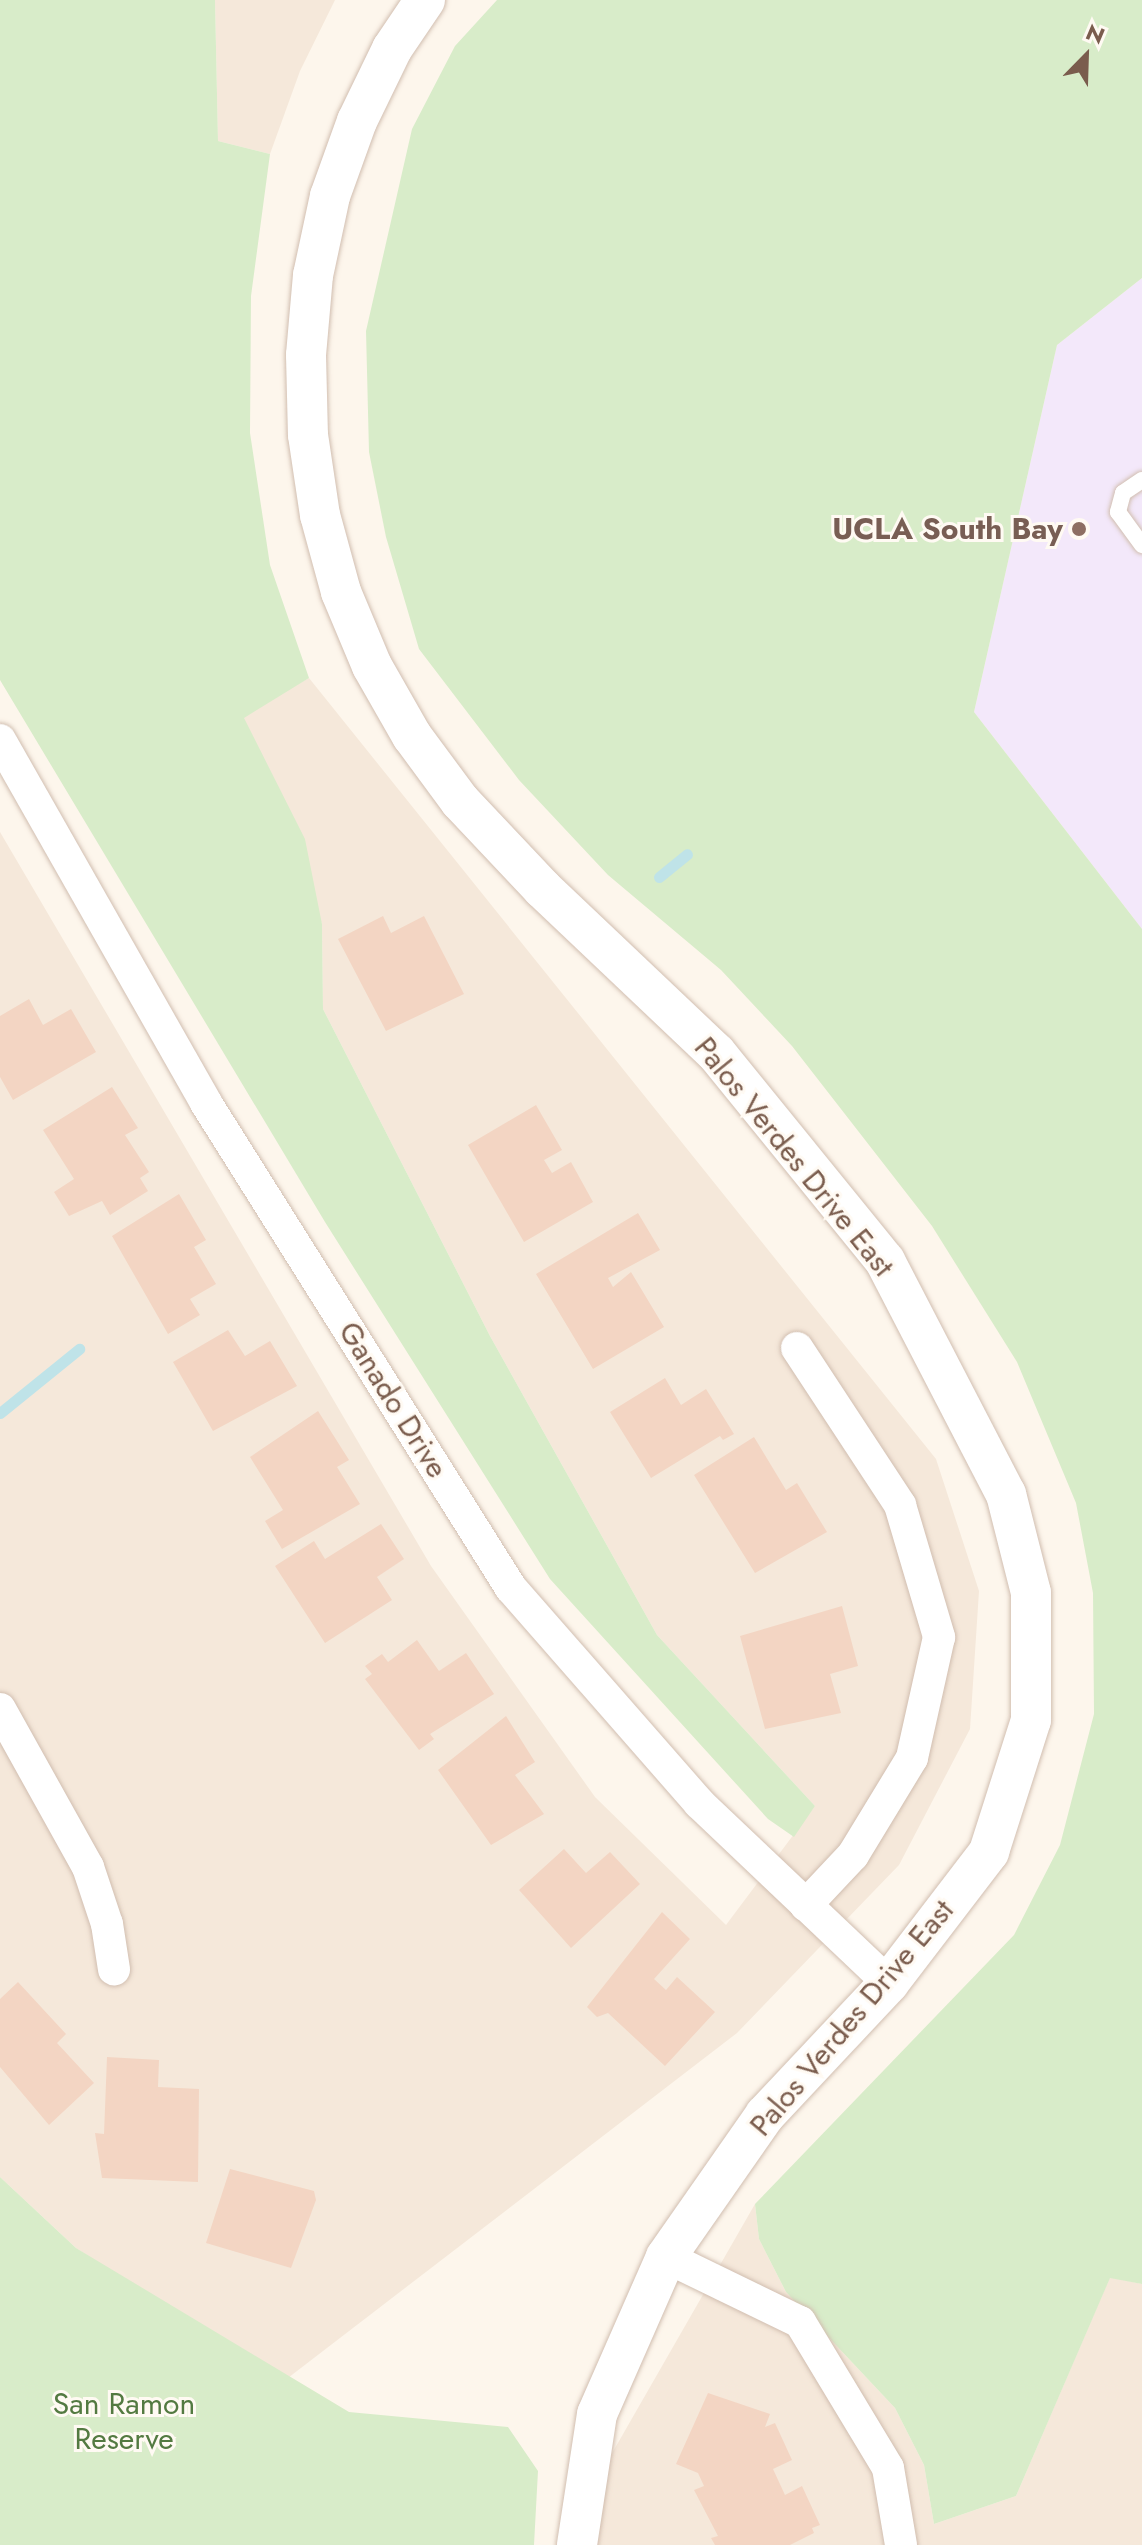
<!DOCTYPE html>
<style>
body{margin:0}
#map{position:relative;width:1142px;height:2545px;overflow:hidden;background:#fdf6ec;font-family:Jost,sans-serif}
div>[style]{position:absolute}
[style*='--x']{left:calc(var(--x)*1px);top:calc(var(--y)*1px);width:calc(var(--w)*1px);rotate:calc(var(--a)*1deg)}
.residential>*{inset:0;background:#f5e8da}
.education>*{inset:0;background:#f3e8fa}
.green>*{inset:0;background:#d8ecc9}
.stream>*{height:11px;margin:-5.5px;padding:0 5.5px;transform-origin:5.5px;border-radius:5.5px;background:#bfe3e8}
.building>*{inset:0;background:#f3d5c3}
.roads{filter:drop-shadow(0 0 2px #d1beb0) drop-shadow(0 0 2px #d1beb0)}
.service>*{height:16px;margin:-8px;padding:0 8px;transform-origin:8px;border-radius:8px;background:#fff}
.minor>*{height:32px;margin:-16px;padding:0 16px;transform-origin:16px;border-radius:16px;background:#fff}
.tertiary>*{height:40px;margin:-20px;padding:0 20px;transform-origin:20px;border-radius:20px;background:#fff}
.dots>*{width:22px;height:22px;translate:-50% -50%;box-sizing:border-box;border:4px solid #fffaf3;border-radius:50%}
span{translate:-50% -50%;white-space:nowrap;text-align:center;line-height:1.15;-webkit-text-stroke:6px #fffaf3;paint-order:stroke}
.education-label{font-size:30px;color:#785e54;font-weight:700}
.right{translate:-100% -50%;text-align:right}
.street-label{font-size:30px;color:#7a5c4d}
.park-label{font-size:30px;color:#537a41}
.north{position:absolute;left:1046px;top:16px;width:80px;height:80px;-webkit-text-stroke:6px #fffaf3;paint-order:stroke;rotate:23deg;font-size:22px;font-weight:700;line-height:32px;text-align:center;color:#7a5c4d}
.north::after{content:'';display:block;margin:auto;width:28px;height:36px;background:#7a5c4d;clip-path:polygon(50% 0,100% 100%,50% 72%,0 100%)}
</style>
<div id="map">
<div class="residential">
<div style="clip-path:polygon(215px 0,335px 0,300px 71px,270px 154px,218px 141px)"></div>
<div style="clip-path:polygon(309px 678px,936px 1459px,979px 1591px,970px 1729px,899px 1865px,737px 2033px,284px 2381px,76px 2248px,0 2177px,0 832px,431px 1566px,595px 1797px,726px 1925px,815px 1806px,657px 1635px,490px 1336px,323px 1009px,322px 924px,238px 717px)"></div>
<div style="clip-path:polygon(755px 2204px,759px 2239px,786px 2292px,895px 2408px,924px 2465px,934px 2524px,1016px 2496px,1110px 2277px,1142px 2284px,1142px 2545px,594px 2545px,611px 2455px)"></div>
</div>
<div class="education">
<div style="clip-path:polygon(1142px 278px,1142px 929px,974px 712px,1057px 345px)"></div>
</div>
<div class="green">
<div style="clip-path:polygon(0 0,215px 0,218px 141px,270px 154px,251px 296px,250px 433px,270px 565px,309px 678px,244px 718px,305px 839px,322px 924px,323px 1009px,490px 1336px,657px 1635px,815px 1806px,794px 1837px,768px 1819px,550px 1579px,325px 1222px,0 680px)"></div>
<div style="clip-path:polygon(497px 0,1142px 0,1142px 278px,1057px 345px,974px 712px,1142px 929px,1142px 2284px,1110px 2278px,1016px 2496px,934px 2524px,924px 2465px,895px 2408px,786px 2292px,759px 2239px,755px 2204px,1014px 1935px,1060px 1845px,1094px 1714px,1093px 1593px,1076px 1503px,1017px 1362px,932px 1226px,792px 1046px,721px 970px,608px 875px,519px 780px,419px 649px,386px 537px,369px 452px,366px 331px,412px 129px,455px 46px)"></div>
<div style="clip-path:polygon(0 2177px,76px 2248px,349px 2412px,508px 2427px,538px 2471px,534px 2545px,0 2545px)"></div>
</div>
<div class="stream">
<div style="--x:659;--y:877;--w:36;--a:-39"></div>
<div style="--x:0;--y:1413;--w:102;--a:-39"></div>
</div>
<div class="building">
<div style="clip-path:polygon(383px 916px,391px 933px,424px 916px,464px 994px,386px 1031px,338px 939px)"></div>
<div style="clip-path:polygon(29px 999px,43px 1025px,71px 1009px,96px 1052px,13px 1100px,0 1077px,0 1016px)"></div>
<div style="clip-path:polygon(112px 1087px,138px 1128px,125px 1135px,149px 1172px,140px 1178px,148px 1191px,110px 1215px,102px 1201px,69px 1216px,54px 1192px,74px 1179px,43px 1130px)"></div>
<div style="clip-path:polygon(536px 1105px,562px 1150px,544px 1160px,552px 1173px,571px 1162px,593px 1202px,524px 1242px,468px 1145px)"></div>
<div style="clip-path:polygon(179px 1194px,206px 1240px,194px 1247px,216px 1284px,190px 1299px,200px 1315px,168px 1334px,112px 1236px)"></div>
<div style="clip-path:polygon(638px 1213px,660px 1250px,608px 1278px,613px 1287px,631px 1272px,664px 1327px,593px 1369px,536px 1274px)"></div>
<div style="clip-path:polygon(228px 1330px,245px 1356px,270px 1341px,297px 1386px,213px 1431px,173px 1362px)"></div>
<div style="clip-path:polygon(665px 1378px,681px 1405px,706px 1389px,734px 1434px,723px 1440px,720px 1436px,651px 1478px,610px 1412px)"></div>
<div style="clip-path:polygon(318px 1411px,349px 1460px,337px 1467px,360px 1504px,282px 1549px,265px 1521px,283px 1510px,250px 1457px)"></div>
<div style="clip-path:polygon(754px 1437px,786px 1490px,797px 1483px,827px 1532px,755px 1573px,694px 1475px)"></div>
<div style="clip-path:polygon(381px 1524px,404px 1559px,377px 1577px,392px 1600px,325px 1643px,275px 1566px,314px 1541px,325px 1559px)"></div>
<div style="clip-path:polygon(842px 1606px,858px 1666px,830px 1674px,841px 1713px,765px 1729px,740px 1636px)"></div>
<div style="clip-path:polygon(417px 1640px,439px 1671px,466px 1653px,494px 1694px,430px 1734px,434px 1739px,419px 1750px,365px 1679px,372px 1674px,365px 1666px,382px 1654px,388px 1662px)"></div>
<div style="clip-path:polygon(506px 1716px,535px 1762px,515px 1775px,544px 1814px,491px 1845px,438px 1770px)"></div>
<div style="clip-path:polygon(564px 1849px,586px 1873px,610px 1852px,640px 1884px,571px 1948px,519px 1890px)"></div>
<div style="clip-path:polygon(662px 1912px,690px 1939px,654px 1979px,666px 1990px,677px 1977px,715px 2012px,665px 2066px,608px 2013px,597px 2017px,587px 2007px)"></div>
<div style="clip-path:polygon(18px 1982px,66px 2034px,57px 2043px,94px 2083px,49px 2125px,0 2067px,0 1999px)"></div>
<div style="clip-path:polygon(107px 2057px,159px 2060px,158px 2087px,199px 2089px,198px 2182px,102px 2178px,95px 2133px,104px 2134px)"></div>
<div style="clip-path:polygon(230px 2169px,314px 2191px,316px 2200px,291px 2268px,206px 2243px)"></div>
<div style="clip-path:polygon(708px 2393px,770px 2414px,765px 2427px,775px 2423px,792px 2460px,773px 2469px,785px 2495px,802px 2486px,820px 2525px,812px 2528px,814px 2533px,790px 2545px,715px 2545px,711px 2538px,718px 2536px,694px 2490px,704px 2486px,698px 2473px,676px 2464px)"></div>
</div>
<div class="roads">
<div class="service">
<div style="--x:1142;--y:480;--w:23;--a:146"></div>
<div style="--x:1123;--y:493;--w:20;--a:105"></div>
<div style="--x:1118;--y:512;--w:41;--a:54"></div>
</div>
<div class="minor">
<div style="--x:0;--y:740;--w:417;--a:60.4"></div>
<div style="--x:206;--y:1103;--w:573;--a:57.84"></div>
<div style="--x:511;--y:1588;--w:286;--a:48.8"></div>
<div style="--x:699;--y:1803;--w:262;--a:43.5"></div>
<div style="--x:797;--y:1348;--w:188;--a:56.7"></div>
<div style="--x:900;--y:1505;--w:138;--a:73.5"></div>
<div style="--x:939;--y:1637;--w:124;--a:102.6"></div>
<div style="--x:912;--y:1758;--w:114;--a:121.3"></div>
<div style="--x:853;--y:1855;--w:69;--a:133.2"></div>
<div style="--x:0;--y:1709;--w:181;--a:60.9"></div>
<div style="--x:88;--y:1867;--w:60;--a:71.6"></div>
<div style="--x:107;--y:1924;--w:46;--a:81.2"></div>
<div style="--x:666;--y:2257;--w:149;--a:25.9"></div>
<div style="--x:800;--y:2322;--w:170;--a:58.9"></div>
<div style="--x:888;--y:2468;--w:78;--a:80.4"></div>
</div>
<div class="tertiary">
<div style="--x:425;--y:0;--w:59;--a:124"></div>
<div style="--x:392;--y:49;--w:80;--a:115.9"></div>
<div style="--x:357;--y:121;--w:80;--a:109.8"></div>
<div style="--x:330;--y:196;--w:81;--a:102.1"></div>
<div style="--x:313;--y:275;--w:80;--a:95"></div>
<div style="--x:306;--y:355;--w:80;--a:88.6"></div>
<div style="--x:308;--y:435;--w:81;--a:81.5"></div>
<div style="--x:320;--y:515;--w:80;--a:74.7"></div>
<div style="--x:341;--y:592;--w:80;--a:67.3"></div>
<div style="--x:372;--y:666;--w:81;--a:60.3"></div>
<div style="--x:412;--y:736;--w:81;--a:53.6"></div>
<div style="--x:460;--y:801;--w:121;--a:46.7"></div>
<div style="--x:543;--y:889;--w:238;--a:43.5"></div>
<div style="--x:716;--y:1053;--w:268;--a:50.9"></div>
<div style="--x:885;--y:1261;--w:263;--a:62.6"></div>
<div style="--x:1006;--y:1494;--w:102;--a:75.8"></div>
<div style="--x:1031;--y:1593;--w:127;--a:90"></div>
<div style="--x:1031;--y:1720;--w:139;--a:107.7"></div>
<div style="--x:989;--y:1852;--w:165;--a:127.4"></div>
<div style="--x:889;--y:1983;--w:181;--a:133.2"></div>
<div style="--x:765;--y:2115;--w:173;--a:124.9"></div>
<div style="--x:666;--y:2257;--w:171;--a:113.7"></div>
<div style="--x:597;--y:2414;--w:133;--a:98.7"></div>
</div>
</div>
<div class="dots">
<div style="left:1079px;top:529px;background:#8d6e63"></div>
</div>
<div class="education-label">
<span class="right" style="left:1063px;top:529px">UCLA South Bay</span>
</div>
<div class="street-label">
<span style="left:794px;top:1157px;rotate:51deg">Palos Verdes Drive East</span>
<span style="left:393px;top:1400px;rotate:58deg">Ganado Drive</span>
<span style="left:852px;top:2018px;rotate:-50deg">Palos Verdes Drive East</span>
</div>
<div class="park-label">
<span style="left:124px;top:2421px">San Ramon<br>Reserve</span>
</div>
<div class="north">N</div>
</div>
